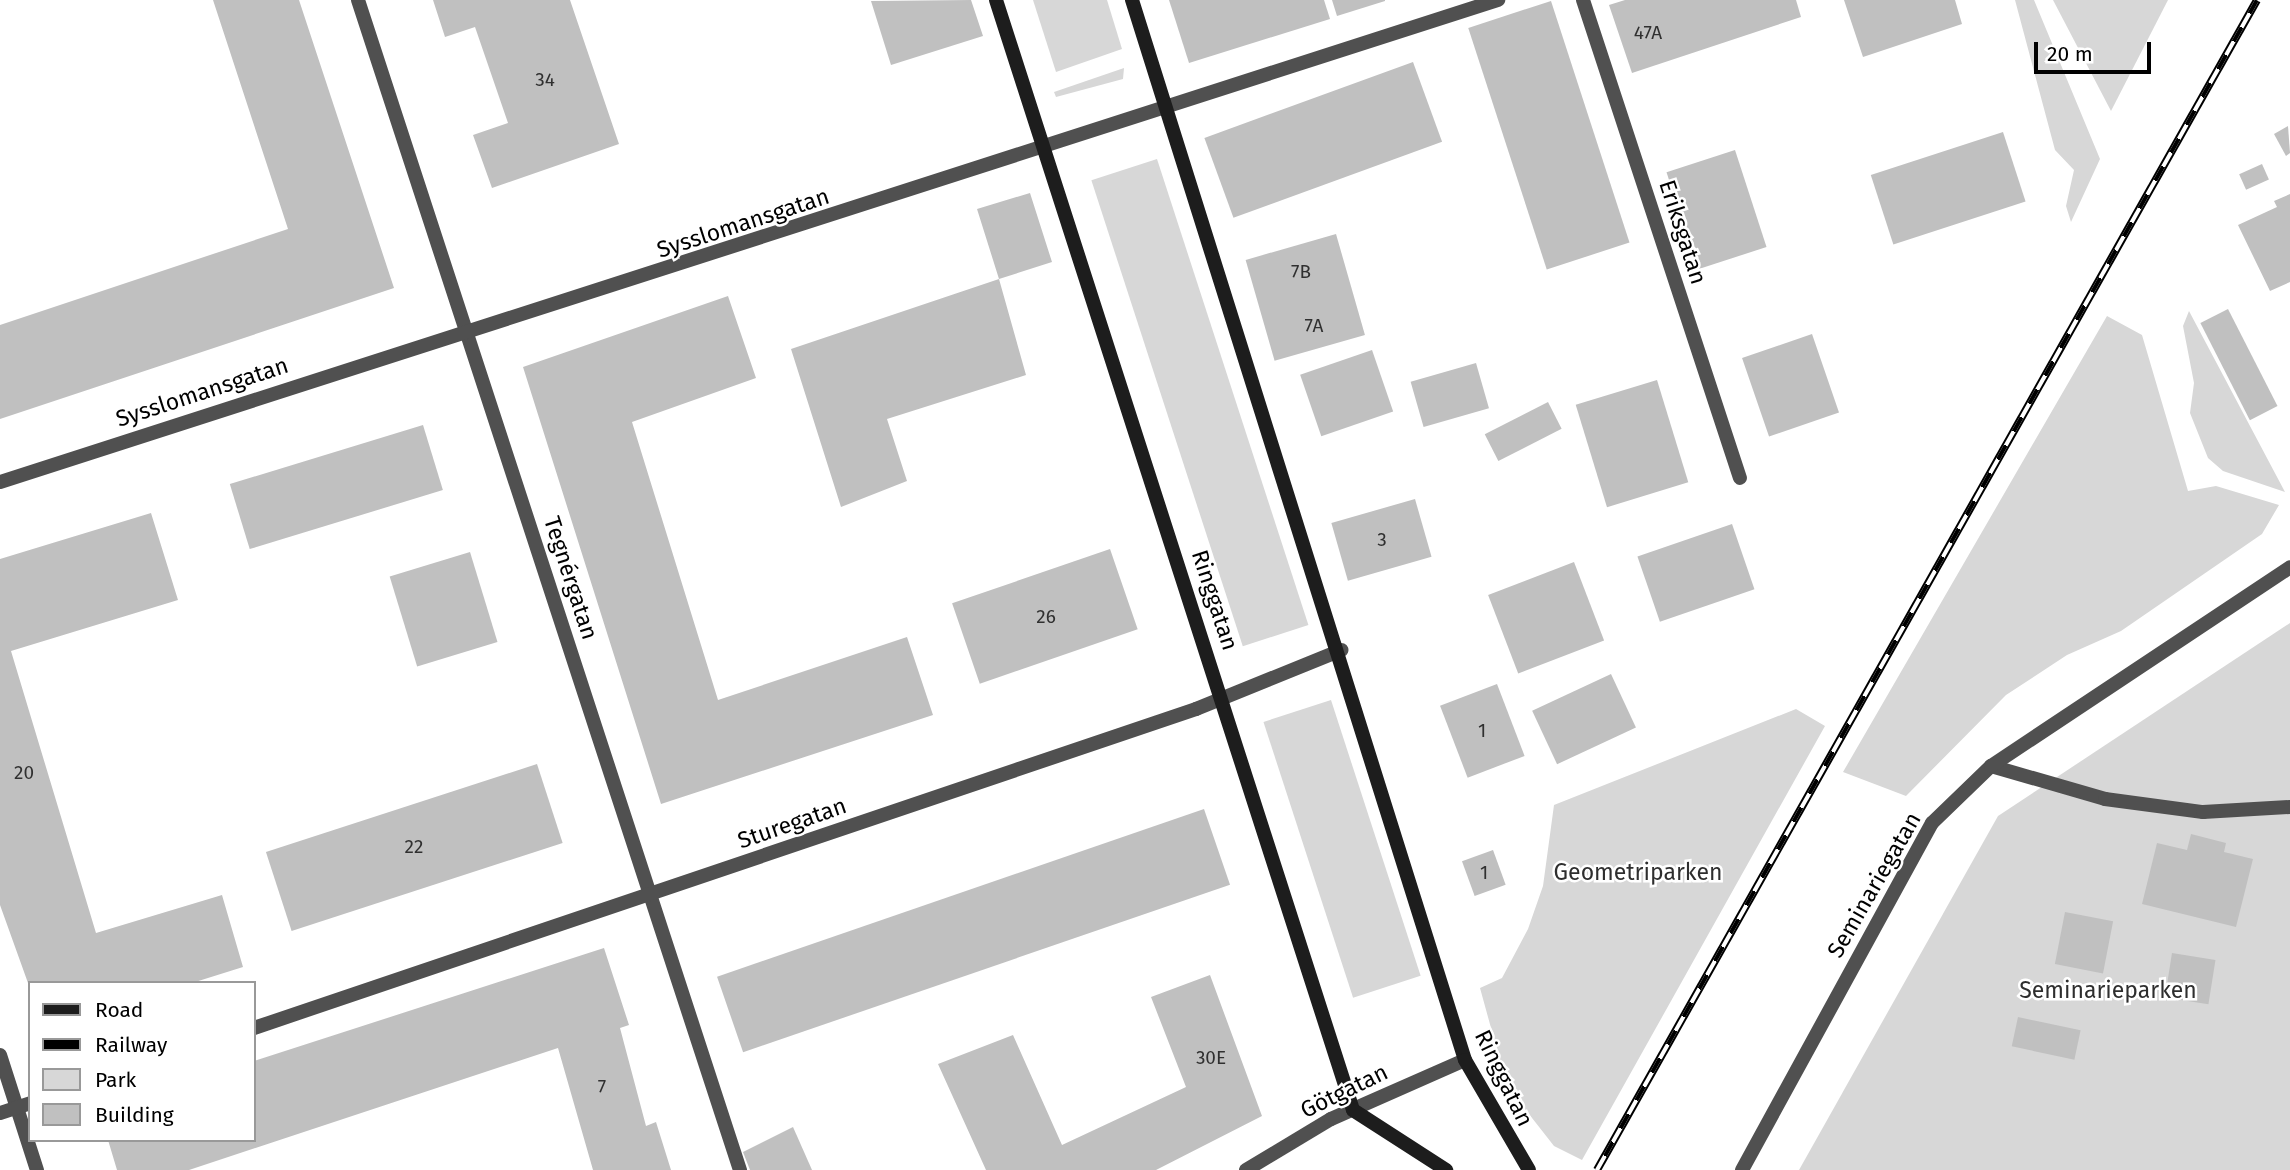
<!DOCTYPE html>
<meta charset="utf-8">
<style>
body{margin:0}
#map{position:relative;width:2290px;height:1170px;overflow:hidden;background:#fff;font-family:"Fira Sans",sans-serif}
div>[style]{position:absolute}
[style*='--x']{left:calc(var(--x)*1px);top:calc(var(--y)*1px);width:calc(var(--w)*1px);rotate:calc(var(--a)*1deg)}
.green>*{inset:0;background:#d7d7d7;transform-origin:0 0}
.building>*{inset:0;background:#c0c0c0;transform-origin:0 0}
.lane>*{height:14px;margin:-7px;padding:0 7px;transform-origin:7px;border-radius:7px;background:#505050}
.street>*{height:14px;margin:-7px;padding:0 7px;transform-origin:7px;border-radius:7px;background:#505050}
.secondary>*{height:14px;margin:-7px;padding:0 7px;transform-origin:7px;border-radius:7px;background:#1d1d1d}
.rail>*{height:8px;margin-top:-4px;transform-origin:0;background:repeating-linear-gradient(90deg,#fff 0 16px,#000 0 32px);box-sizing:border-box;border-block:2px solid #000}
span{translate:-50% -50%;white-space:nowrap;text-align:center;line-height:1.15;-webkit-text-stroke:5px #fff;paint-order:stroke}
.number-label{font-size:19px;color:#303030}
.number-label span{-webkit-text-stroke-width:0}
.street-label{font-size:23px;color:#000}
.park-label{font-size:23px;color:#2e2e2e}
.legend{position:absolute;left:28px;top:981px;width:228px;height:161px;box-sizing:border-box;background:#fff;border:2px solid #999;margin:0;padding:9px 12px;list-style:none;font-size:21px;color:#000}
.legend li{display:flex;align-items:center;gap:14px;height:35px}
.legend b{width:35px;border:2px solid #999}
.scale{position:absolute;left:2034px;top:42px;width:117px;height:32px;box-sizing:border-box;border:4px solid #000;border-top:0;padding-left:9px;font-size:21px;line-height:24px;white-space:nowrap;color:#000;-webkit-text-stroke:5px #fff;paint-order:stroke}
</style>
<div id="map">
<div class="green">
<div style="clip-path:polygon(1033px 0,1107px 0,1122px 49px,1056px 72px)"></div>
<div style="clip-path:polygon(2015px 0,2034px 0,2100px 159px,2071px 222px,2066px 206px,2074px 170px,2055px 150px)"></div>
<div style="clip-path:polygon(2053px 0,2168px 0,2111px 111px)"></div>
<div style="clip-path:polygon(1124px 68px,1123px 79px,1056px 97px,1054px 92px)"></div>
<div style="left:1157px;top:159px;width:490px;height:69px;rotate:72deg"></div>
<div style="clip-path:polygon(2189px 311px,2285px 492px,2223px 471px,2208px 458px,2190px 413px,2194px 383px,2183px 326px)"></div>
<div style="clip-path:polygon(2107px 316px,2142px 335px,2188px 491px,2216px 486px,2279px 505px,2262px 534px,2121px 631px,2067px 655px,2006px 695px,1906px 796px,1843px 772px)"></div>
<div style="clip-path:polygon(2290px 623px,2290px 1170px,1799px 1170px,1998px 816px)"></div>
<div style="left:1331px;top:700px;width:290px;height:71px;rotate:72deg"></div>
<div style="clip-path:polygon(1796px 709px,1825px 726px,1582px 1160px,1554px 1146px,1507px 1086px,1480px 988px,1502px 978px,1528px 929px,1543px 886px,1554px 805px)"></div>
</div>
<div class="building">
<div style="clip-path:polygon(213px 0,299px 0,394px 288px,0 419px,0 325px,288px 229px)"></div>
<div style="clip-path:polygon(433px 0,570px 0,619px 144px,492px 188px,473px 135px,508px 123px,475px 27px,445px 37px)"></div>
<div style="clip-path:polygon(971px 0,983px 36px,891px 65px,871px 1px)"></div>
<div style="clip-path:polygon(1169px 0,1324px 0,1330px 19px,1189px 63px)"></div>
<div style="clip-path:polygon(1332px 0,1385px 0,1385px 1px,1337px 16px)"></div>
<div style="clip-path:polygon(1625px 0,1796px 0,1801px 17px,1632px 73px,1609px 5px)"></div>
<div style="clip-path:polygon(1844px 0,1955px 0,1962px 24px,1863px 57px)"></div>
<div style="left:1551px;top:1px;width:254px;height:87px;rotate:72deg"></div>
<div style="left:1413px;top:62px;width:85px;height:222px;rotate:70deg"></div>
<div style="clip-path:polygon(2288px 126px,2290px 153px,2286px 156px,2274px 134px)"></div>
<div style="left:2003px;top:132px;width:73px;height:139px;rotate:72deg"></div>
<div style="left:1735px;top:150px;width:102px;height:72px;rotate:72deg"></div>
<div style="left:2262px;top:164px;width:17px;height:25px;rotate:66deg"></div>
<div style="clip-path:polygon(1030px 193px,1052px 262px,999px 279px,1026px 375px,887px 419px,907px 481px,841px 507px,791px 349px,999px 279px,977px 209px)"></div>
<div style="clip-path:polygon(2290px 194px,2290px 282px,2270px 291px,2238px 225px,2277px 207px,2274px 201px)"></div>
<div style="left:1336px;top:234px;width:105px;height:94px;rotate:74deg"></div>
<div style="clip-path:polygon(728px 296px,756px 378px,632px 422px,718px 700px,907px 637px,933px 715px,661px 804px,523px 367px)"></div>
<div style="left:2228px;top:309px;width:109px;height:31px;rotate:63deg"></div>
<div style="left:1812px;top:334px;width:83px;height:74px;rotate:71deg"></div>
<div style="left:1372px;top:350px;width:65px;height:76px;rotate:71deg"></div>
<div style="left:1476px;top:363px;width:47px;height:68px;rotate:74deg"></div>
<div style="left:1657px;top:380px;width:107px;height:85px;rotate:73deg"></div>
<div style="left:1548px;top:402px;width:30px;height:71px;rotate:63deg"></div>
<div style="left:423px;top:425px;width:68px;height:202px;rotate:73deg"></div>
<div style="left:1415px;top:499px;width:60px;height:87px;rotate:74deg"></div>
<div style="clip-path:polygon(151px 513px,178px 600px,11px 651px,96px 933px,222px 895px,243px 967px,192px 983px,28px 983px,0 905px,0 559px)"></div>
<div style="left:1732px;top:524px;width:69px;height:100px;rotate:71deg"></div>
<div style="left:1110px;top:549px;width:85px;height:167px;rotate:71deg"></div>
<div style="left:470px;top:552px;width:94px;height:84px;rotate:73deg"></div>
<div style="left:1574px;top:562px;width:84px;height:92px;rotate:69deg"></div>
<div style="left:1611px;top:674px;width:59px;height:87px;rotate:65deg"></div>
<div style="left:1497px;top:684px;width:77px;height:61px;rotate:69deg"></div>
<div style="left:537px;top:764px;width:83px;height:285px;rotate:72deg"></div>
<div style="left:1204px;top:809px;width:80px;height:515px;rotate:71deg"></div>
<div style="clip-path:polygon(2191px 834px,2226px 843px,2224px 852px,2253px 859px,2236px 927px,2142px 904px,2157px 843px,2187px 850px)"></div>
<div style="left:1493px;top:850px;width:37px;height:33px;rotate:70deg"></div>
<div style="left:2065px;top:912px;width:49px;height:53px;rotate:11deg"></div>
<div style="clip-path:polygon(604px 948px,629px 1025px,620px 1028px,646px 1126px,656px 1122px,671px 1170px,593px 1170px,558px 1048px,189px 1170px,117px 1170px,108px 1140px,254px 1140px,254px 1061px)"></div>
<div style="left:2172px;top:953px;width:44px;height:45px;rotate:9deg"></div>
<div style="clip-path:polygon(1210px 975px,1262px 1116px,1156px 1170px,986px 1170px,938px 1064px,1013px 1035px,1062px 1145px,1186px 1087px,1151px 997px)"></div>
<div style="left:2018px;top:1017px;width:64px;height:30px;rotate:12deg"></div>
<div style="clip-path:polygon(793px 1127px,812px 1170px,750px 1170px,743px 1152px)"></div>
</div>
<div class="lane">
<div style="--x:1991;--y:766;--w:119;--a:16.1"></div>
<div style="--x:2105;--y:799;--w:99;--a:7.6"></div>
<div style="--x:2203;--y:812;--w:87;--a:-3.3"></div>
</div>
<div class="street">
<div style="--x:358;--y:0;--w:1231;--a:71.92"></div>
<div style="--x:1583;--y:0;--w:503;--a:71.82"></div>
<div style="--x:0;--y:482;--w:1574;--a:-17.84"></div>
<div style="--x:254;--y:1028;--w:995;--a:-18.71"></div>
<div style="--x:1196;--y:709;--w:157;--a:-22.1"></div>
<div style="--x:0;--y:1055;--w:121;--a:72.2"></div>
<div style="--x:0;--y:1113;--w:32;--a:-18"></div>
<div style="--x:1246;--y:1170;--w:99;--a:-31"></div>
<div style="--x:1331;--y:1119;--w:146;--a:-23.8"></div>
<div style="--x:1742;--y:1170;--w:396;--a:-61.3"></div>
<div style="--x:1932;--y:823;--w:82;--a:-44"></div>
<div style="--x:1991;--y:766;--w:359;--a:-33.6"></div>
</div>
<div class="secondary">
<div style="--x:996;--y:0;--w:1166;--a:72.17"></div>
<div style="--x:1353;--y:1110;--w:111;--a:32.8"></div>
<div style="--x:1132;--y:0;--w:1111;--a:72.56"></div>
<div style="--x:1465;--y:1060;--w:127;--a:59.8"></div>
</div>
<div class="rail">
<div style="--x:1597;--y:1170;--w:1343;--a:-60.57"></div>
</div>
<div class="number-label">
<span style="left:1648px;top:33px">47A</span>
<span style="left:545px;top:80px">34</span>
<span style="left:1301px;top:272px">7B</span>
<span style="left:1314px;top:326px">7A</span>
<span style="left:1382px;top:540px">3</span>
<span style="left:1046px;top:617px">26</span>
<span style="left:1482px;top:731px">1</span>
<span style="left:24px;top:773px">20</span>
<span style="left:414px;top:847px">22</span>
<span style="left:1484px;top:873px">1</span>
<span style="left:1211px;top:1058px">30E</span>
<span style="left:602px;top:1087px">7</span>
</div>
<div class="street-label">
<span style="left:743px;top:223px;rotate:-18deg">Sysslomansgatan</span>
<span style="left:1683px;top:232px;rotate:72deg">Eriksgatan</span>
<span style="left:202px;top:392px;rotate:-18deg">Sysslomansgatan</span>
<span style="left:571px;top:578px;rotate:72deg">Tegnérgatan</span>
<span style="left:1215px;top:600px;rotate:72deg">Ringgatan</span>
<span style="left:792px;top:823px;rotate:-19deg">Sturegatan</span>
<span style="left:1874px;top:885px;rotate:-60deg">Seminariegatan</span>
<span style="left:1504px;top:1078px;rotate:64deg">Ringgatan</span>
<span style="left:1344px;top:1091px;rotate:-26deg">Götgatan</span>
</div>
<div class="park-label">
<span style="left:1638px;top:872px">Geometriparken</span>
<span style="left:2108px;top:990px">Seminarieparken</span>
</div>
<ul class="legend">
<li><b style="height:9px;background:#1d1d1d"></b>Road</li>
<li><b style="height:9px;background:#000"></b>Railway</li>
<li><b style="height:19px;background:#d7d7d7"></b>Park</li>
<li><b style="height:19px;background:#c0c0c0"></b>Building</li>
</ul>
<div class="scale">20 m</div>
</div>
